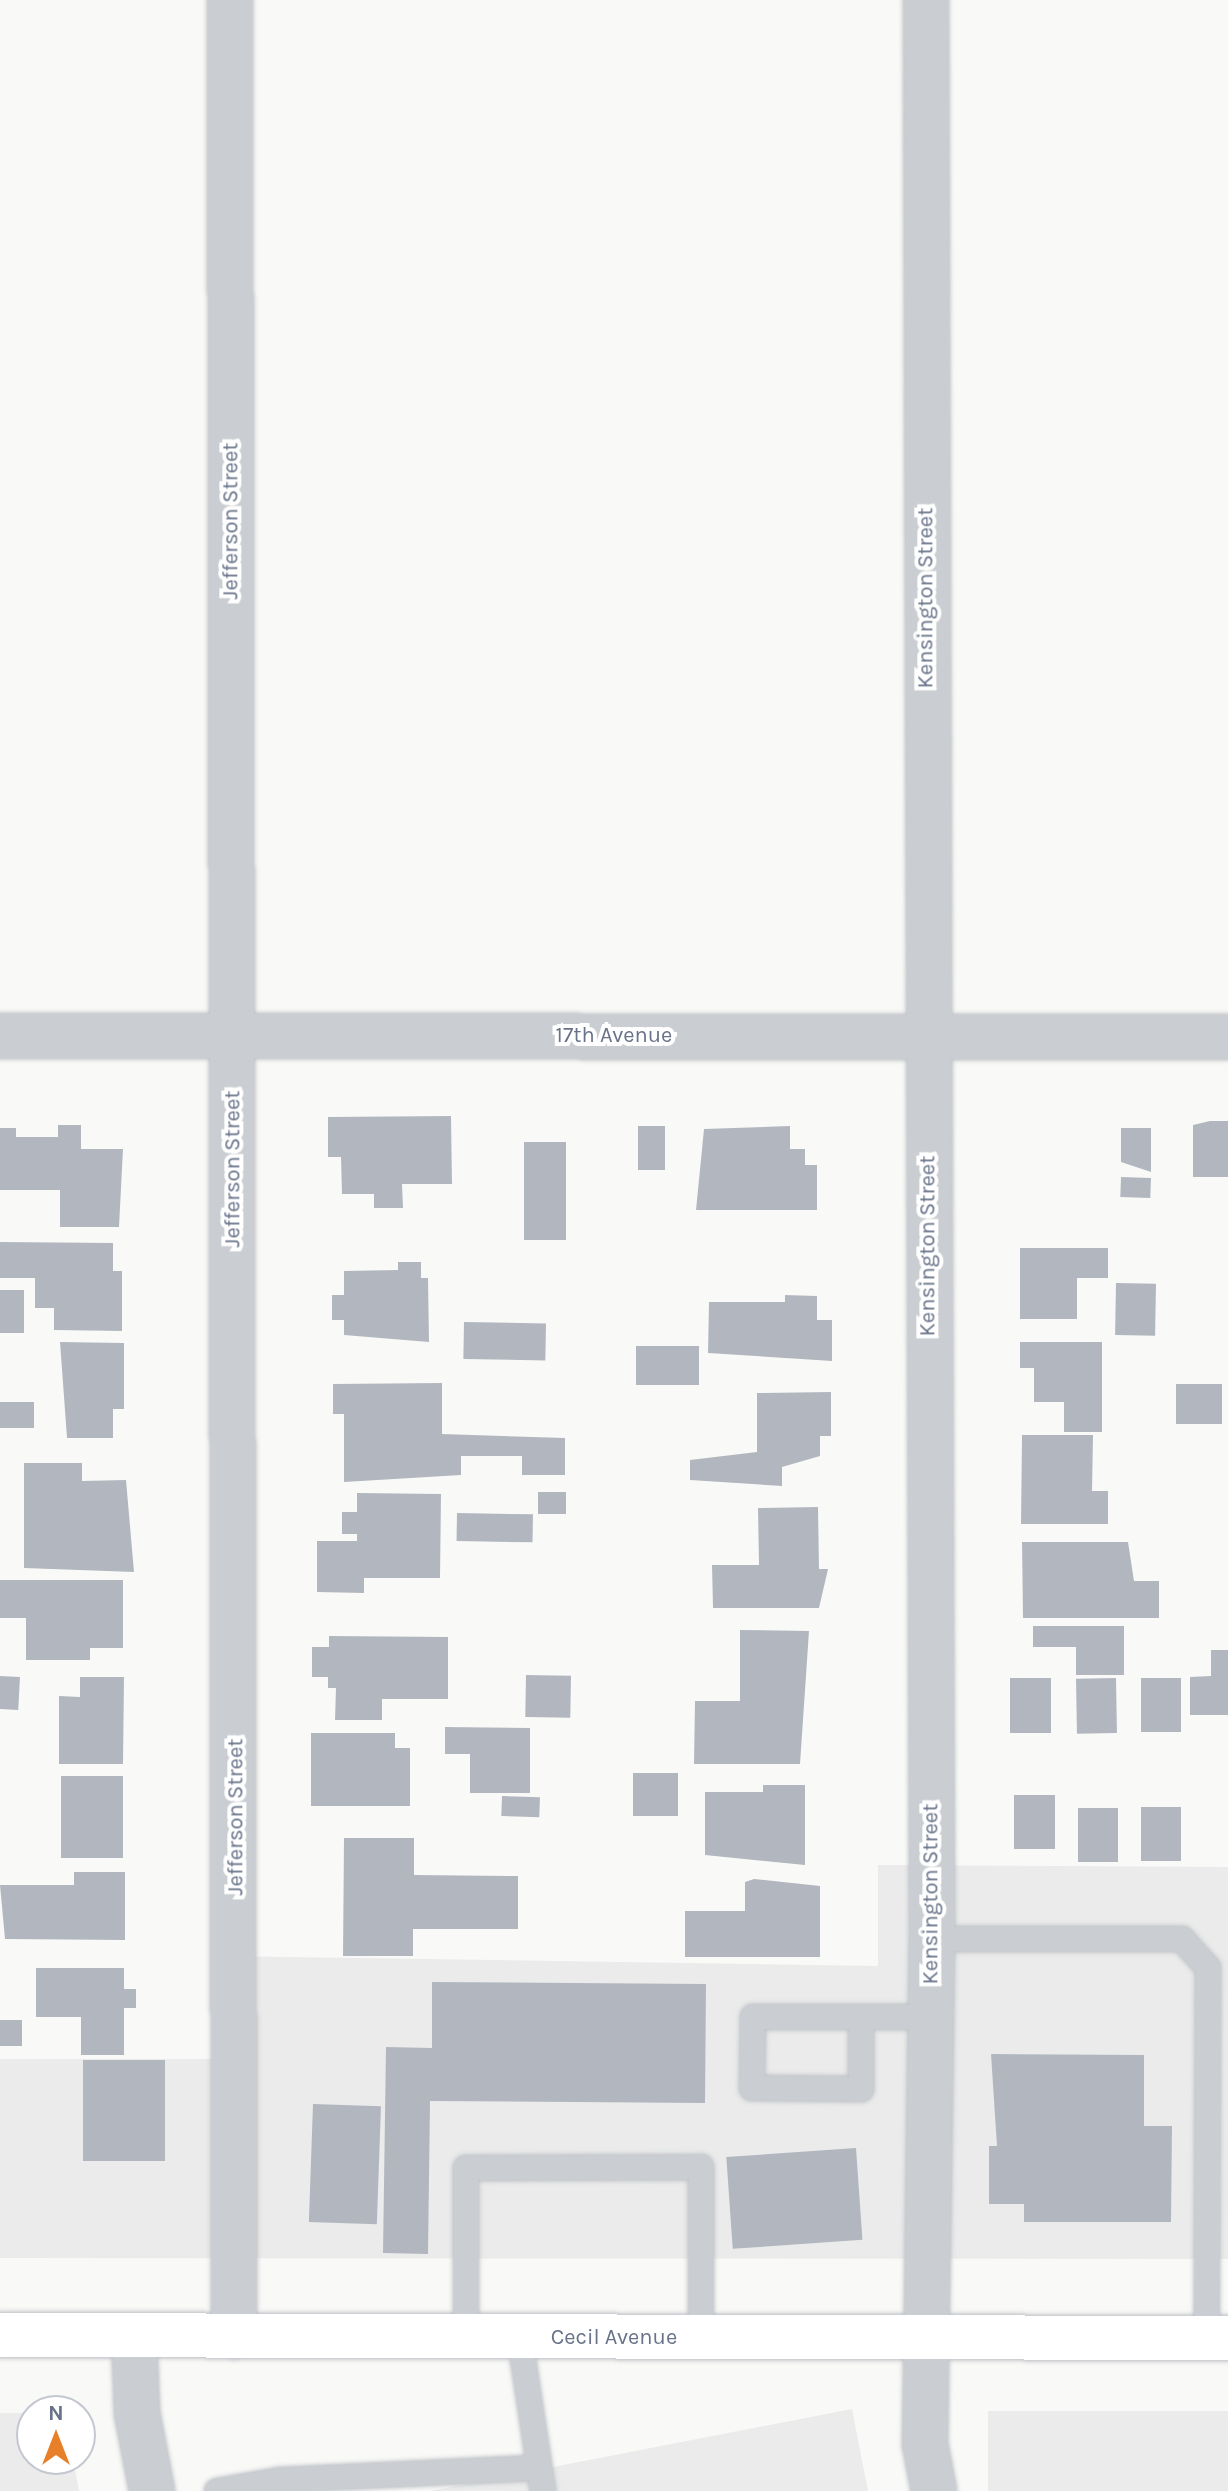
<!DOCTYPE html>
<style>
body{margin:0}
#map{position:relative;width:1228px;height:2491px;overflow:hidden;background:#f9faf7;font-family:Karla,sans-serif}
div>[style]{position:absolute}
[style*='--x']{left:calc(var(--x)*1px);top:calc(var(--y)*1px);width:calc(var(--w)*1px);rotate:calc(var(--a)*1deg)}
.built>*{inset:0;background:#eaebea;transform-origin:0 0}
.building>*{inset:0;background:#b2b7bf;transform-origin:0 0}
.roads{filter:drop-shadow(0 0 2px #bfc1c7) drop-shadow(0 0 2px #bfc1c7)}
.lane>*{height:24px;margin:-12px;padding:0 12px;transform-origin:12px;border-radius:12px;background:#cacdd1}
.street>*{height:44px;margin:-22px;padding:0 22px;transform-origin:22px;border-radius:22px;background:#cacdd1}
.secondary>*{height:44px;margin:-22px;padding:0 22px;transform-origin:22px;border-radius:22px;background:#fff}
span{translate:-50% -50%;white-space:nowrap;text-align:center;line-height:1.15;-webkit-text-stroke:8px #fff;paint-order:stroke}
.street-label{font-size:22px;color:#687389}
.north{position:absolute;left:16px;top:2395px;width:80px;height:80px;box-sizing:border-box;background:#fff;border:2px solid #c3c7d0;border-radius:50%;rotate:0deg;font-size:22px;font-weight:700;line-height:32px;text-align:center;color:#687389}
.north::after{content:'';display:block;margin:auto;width:28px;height:36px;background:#e88029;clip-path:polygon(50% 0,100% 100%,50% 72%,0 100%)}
</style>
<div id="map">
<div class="built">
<div style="clip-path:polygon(878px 1865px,1228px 1867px,1228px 2259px,0 2258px,0 2059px,229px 2059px,228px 1956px,878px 1966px)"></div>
<div style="left:852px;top:2409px;width:84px;height:648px;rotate:79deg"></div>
<div style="left:988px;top:2411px;width:240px;height:81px"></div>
<div style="clip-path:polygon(0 2413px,32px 2413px,32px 2459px,73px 2459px,79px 2491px,0 2491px)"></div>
</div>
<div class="building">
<div style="clip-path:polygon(451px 1116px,452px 1184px,402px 1184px,403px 1208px,374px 1208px,374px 1194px,342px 1194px,341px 1157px,328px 1157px,328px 1117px)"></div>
<div style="clip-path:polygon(1210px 1121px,1228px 1121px,1228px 1177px,1193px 1177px,1193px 1125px)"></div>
<div style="clip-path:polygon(58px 1125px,81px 1125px,81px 1149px,123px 1149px,119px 1227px,60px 1227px,60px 1190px,0 1190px,0 1128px,16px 1128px,16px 1137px,58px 1137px)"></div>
<div style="left:638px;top:1126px;width:27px;height:44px"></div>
<div style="clip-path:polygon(790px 1126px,790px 1149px,805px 1149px,805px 1165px,817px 1165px,817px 1210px,696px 1210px,704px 1129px)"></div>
<div style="clip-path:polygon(1121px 1128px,1151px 1128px,1151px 1172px,1121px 1162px)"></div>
<div style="left:524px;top:1142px;width:42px;height:98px"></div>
<div style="left:1121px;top:1177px;width:30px;height:20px;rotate:2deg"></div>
<div style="clip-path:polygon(0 1242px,113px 1243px,113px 1271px,122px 1271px,122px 1331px,54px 1330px,54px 1308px,35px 1308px,35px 1278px,0 1278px)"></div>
<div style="clip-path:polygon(1020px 1248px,1108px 1248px,1108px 1278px,1077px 1278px,1077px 1319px,1020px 1319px)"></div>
<div style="clip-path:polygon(398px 1262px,421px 1262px,421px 1278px,428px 1278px,429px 1342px,344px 1335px,344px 1320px,332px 1320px,332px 1295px,344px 1295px,344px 1271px,398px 1270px)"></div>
<div style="left:1116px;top:1283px;width:40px;height:52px;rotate:1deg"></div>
<div style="left:0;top:1290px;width:24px;height:43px"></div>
<div style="clip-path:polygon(785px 1295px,817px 1296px,817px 1320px,832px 1320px,832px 1361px,708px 1353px,709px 1302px,785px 1302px)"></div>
<div style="left:464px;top:1322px;width:82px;height:37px;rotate:1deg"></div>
<div style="clip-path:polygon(60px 1342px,124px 1343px,124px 1409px,113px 1409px,113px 1438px,67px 1438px)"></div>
<div style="clip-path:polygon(1020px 1342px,1102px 1342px,1102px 1432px,1064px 1432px,1064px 1402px,1034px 1402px,1034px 1368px,1020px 1368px)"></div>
<div style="left:636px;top:1346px;width:63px;height:39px"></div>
<div style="clip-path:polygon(442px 1383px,442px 1434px,565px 1438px,565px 1475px,522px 1475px,522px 1456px,461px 1456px,461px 1475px,344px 1482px,344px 1414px,333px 1414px,333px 1384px)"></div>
<div style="left:1176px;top:1384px;width:46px;height:40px"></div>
<div style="clip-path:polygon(831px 1392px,831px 1436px,820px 1436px,820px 1456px,782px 1467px,782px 1486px,690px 1480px,690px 1460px,757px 1452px,757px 1393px)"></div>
<div style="left:0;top:1402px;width:34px;height:26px"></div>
<div style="clip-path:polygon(1022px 1435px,1093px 1435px,1092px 1491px,1108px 1491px,1108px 1524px,1021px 1524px)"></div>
<div style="clip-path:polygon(24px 1463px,82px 1463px,82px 1481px,126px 1480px,134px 1572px,24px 1568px)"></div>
<div style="left:538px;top:1492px;width:28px;height:22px"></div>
<div style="clip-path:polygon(357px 1493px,441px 1494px,440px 1578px,364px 1578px,364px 1593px,317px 1592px,317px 1541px,357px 1541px,357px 1534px,342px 1534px,342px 1512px,357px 1512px)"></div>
<div style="clip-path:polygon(818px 1507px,819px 1569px,828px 1569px,819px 1608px,713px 1608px,712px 1565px,759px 1565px,758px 1508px)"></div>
<div style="left:457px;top:1513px;width:76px;height:28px;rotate:1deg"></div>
<div style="clip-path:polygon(1022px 1542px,1128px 1542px,1134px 1581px,1159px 1581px,1159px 1618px,1023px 1618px)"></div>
<div style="clip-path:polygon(0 1580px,123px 1580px,123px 1648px,90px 1648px,90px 1660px,26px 1660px,26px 1618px,0 1618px)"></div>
<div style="clip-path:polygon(1033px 1626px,1124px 1626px,1124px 1675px,1076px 1675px,1076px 1647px,1033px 1647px)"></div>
<div style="clip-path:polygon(740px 1630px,809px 1631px,800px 1764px,694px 1764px,695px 1701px,740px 1701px)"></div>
<div style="clip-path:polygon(329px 1636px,448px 1637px,448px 1699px,382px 1699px,382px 1720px,335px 1720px,336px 1688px,328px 1688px,328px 1677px,312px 1677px,312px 1647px,329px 1647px)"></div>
<div style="clip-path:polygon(1211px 1650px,1228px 1650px,1228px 1715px,1190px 1715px,1190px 1677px,1211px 1676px)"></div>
<div style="left:526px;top:1675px;width:45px;height:42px;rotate:1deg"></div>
<div style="left:0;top:1676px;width:20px;height:33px;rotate:3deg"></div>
<div style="clip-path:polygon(80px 1677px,124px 1677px,123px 1764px,59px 1764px,59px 1696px,80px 1697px)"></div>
<div style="left:1051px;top:1678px;width:55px;height:41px;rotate:90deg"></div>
<div style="left:1116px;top:1678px;width:55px;height:40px;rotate:89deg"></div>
<div style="left:1141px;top:1678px;width:40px;height:54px"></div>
<div style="clip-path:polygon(445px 1727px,530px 1728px,530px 1793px,470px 1793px,470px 1754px,445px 1754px)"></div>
<div style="clip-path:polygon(311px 1733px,395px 1733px,395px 1748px,410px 1748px,410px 1806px,311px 1806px)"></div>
<div style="left:633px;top:1773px;width:45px;height:43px"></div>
<div style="left:61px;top:1776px;width:62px;height:82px"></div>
<div style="clip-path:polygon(763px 1785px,805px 1785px,805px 1865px,705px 1855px,705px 1792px,763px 1792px)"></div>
<div style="left:1014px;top:1795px;width:41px;height:54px"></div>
<div style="left:502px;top:1796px;width:38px;height:20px;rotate:2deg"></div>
<div style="left:1141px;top:1807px;width:40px;height:54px"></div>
<div style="left:1078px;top:1808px;width:40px;height:54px"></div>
<div style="clip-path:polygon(344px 1838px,414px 1838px,414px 1875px,518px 1876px,518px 1929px,413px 1929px,413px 1956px,343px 1956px)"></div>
<div style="clip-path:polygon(74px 1872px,125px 1872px,125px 1940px,5px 1939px,0 1885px,74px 1885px)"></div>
<div style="clip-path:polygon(754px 1879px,820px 1886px,820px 1957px,685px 1957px,685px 1911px,745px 1911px,745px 1882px)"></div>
<div style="clip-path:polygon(36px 1968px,124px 1968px,124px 1989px,136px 1989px,136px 2008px,124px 2008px,124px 2055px,81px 2055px,81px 2017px,36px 2017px)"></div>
<div style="clip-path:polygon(432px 1982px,706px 1984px,705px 2103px,430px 2101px,428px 2254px,383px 2253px,386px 2047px,432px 2048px)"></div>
<div style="left:0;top:2020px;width:22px;height:26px"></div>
<div style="clip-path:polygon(991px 2054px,1144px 2055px,1144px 2126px,1172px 2126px,1171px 2222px,1024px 2222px,1024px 2204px,989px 2204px,989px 2146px,997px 2146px)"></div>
<div style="left:83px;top:2060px;width:82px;height:101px"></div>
<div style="left:313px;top:2104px;width:68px;height:118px;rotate:2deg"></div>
<div style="left:856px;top:2148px;width:92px;height:130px;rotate:86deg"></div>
</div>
<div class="roads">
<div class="lane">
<div style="--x:932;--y:1939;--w:250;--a:0"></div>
<div style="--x:1182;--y:1939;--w:39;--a:48"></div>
<div style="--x:1208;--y:1968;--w:370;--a:90.2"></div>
<div style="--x:753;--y:2017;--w:108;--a:0"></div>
<div style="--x:861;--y:2017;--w:72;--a:90"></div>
<div style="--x:861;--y:2089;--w:109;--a:-179.5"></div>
<div style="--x:752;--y:2088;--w:71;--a:-89.2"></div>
<div style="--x:861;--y:2017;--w:70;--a:0"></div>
<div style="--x:466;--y:2339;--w:171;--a:-90"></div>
<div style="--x:466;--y:2168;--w:235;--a:-0.2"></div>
<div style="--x:701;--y:2167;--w:171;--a:90"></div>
<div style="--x:520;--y:2339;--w:154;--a:81.4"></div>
<div style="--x:280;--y:2480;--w:258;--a:-2.7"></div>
<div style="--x:217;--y:2491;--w:64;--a:-9.9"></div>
<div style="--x:280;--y:2480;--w:11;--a:80"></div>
</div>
<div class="street">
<div style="--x:230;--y:0;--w:2337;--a:89.9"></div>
<div style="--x:926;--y:0;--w:1939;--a:89.82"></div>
<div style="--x:932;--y:1939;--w:505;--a:90.79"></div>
<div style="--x:925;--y:2444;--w:48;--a:79.2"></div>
<div style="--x:0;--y:1036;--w:1228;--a:0.05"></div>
<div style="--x:134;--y:2337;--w:76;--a:87.7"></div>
<div style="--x:137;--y:2413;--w:79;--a:79.1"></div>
</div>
<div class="secondary">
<div style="--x:0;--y:2335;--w:1228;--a:0.14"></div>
</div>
</div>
<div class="street-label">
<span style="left:231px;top:521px;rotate:-90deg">Jefferson Street</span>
<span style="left:926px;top:598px;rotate:-90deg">Kensington Street</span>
<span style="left:614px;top:1036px">17th Avenue</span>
<span style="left:233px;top:1169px;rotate:-90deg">Jefferson Street</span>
<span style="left:928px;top:1246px;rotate:-90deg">Kensington Street</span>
<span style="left:236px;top:1817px;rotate:-90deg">Jefferson Street</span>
<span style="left:931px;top:1894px;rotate:-90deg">Kensington Street</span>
<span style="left:614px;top:2338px">Cecil Avenue</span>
</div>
<div class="north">N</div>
</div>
